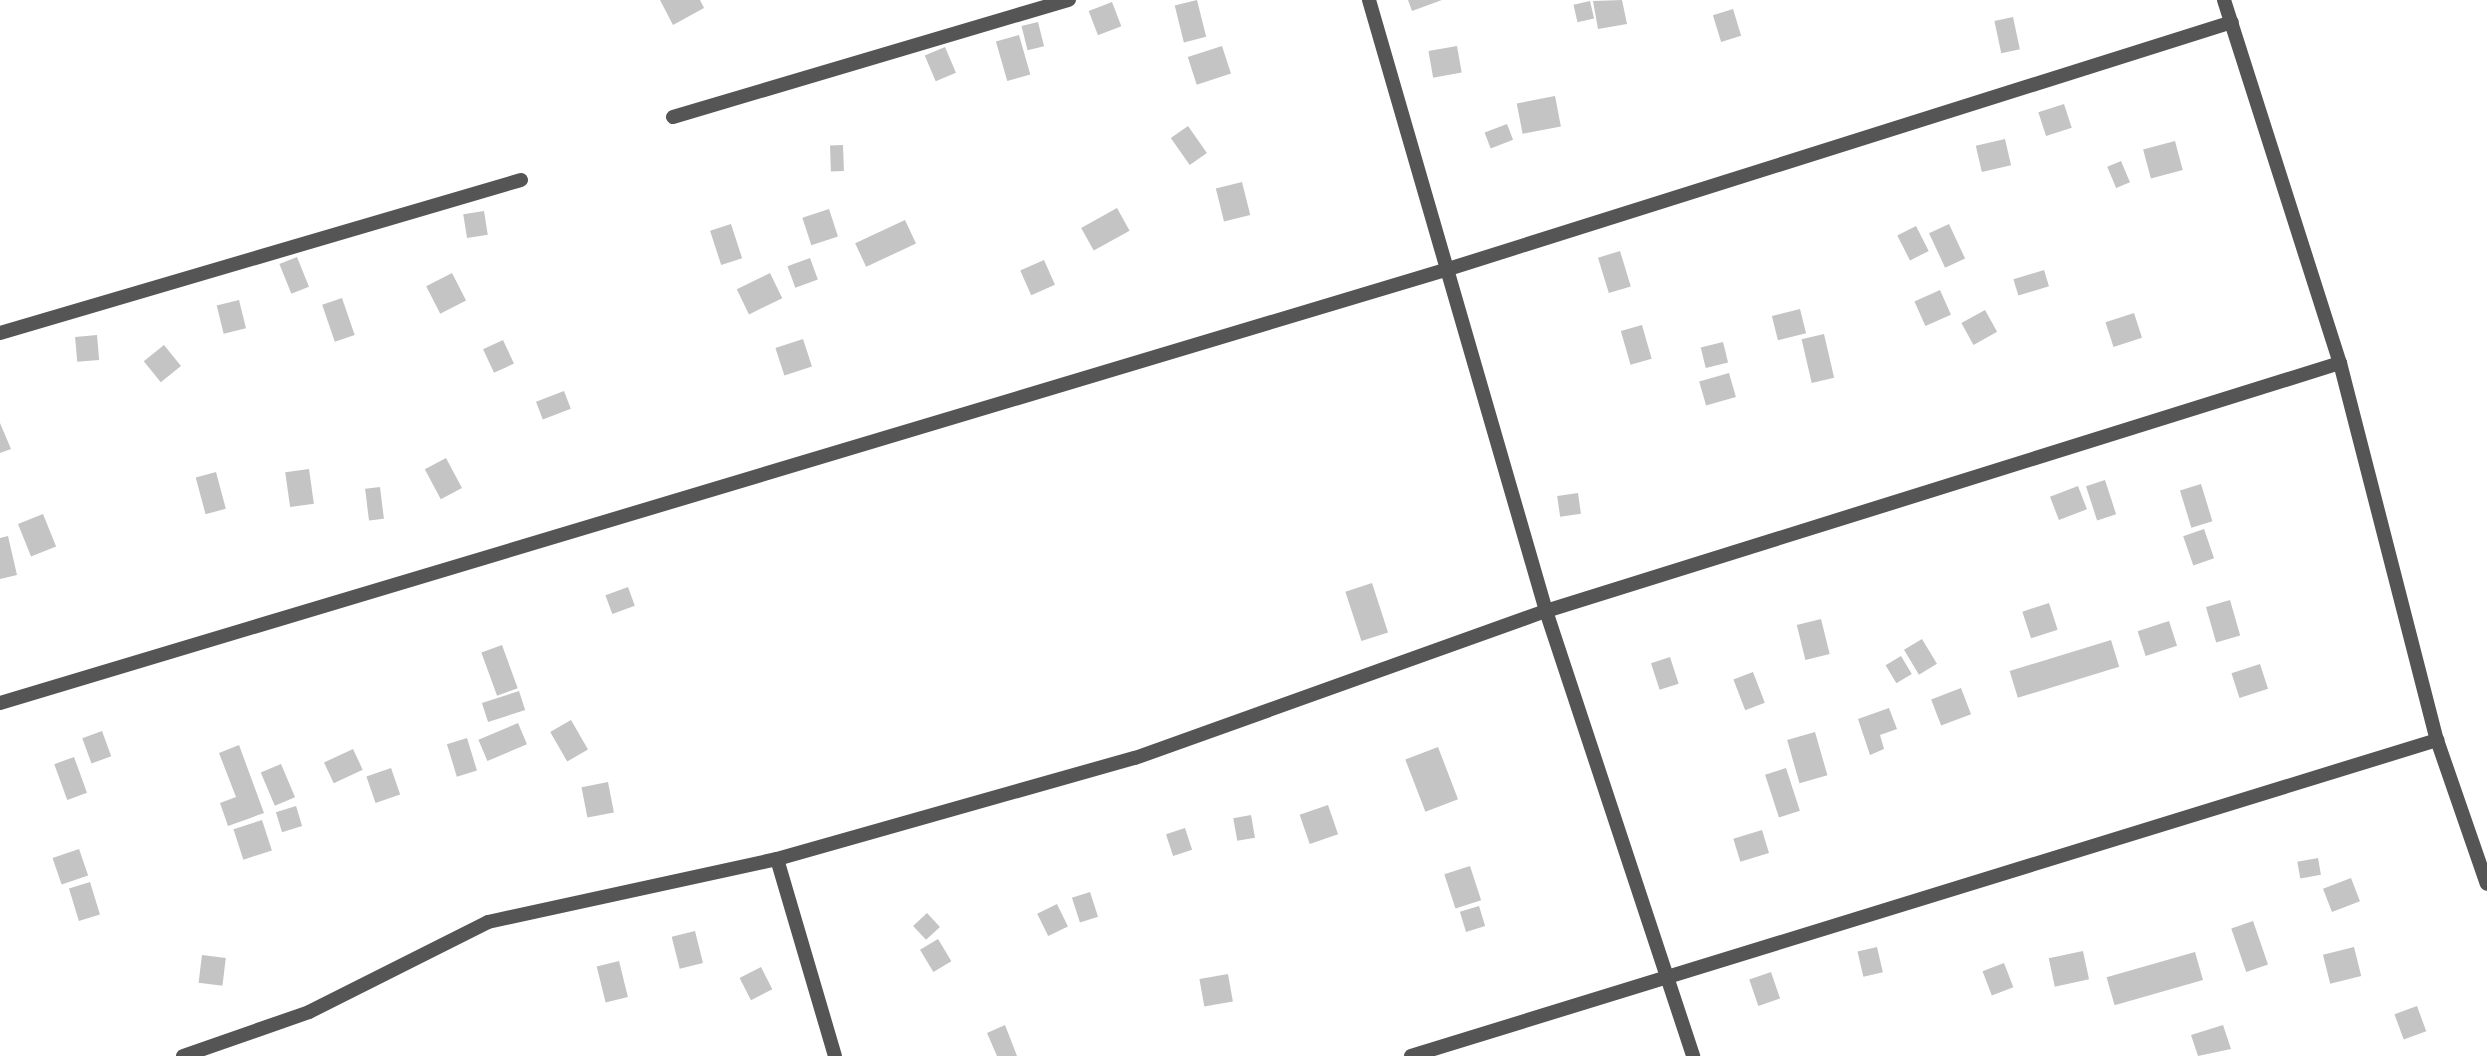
<!DOCTYPE html>
<style>
body{margin:0}
#map{position:relative;width:2487px;height:1056px;overflow:hidden;background:#fff;font-family:"Asap Condensed",sans-serif}
div>[style]{position:absolute}
[style*='--x']{left:calc(var(--x)*1px);top:calc(var(--y)*1px);width:calc(var(--w)*1px);rotate:calc(var(--a)*1deg)}
.building>*{inset:0;background:#c4c4c4;transform-origin:0 0}
.street>*{height:14px;margin:-7px;padding:0 7px;transform-origin:7px;border-radius:7px;background:#555}
span{translate:-50% -50%;white-space:nowrap;text-align:center;line-height:1.15;-webkit-text-stroke:5px #fff;paint-order:stroke}
</style>
<div id="map">
<div class="building">
<div style="clip-path:polygon(660px 0,700px 0,704px 8px,673px 25px)"></div>
<div style="left:1197px;top:0;width:38px;height:23px;rotate:76deg"></div>
<div style="clip-path:polygon(1408px 0,1442px 0,1412px 11px)"></div>
<div style="clip-path:polygon(1622px 0,1627px 24px,1598px 29px,1593px 1px)"></div>
<div style="left:1590px;top:1px;width:18px;height:17px;rotate:77deg"></div>
<div style="left:1112px;top:2px;width:26px;height:25px;rotate:69deg"></div>
<div style="left:1733px;top:9px;width:28px;height:21px;rotate:73deg"></div>
<div style="left:2013px;top:17px;width:33px;height:19px;rotate:78deg"></div>
<div style="left:1038px;top:22px;width:25px;height:17px;rotate:76deg"></div>
<div style="left:1019px;top:35px;width:41px;height:24px;rotate:74deg"></div>
<div style="left:1222px;top:46px;width:29px;height:36px;rotate:72deg"></div>
<div style="left:1457px;top:46px;width:27px;height:29px;rotate:80deg"></div>
<div style="left:945px;top:47px;width:28px;height:22px;rotate:67deg"></div>
<div style="left:1555px;top:96px;width:31px;height:39px;rotate:79deg"></div>
<div style="left:2064px;top:104px;width:25px;height:27px;rotate:72deg"></div>
<div style="left:1507px;top:124px;width:17px;height:24px;rotate:69deg"></div>
<div style="left:1188px;top:126px;width:33px;height:21px;rotate:55deg"></div>
<div style="left:2005px;top:139px;width:27px;height:30px;rotate:77deg"></div>
<div style="left:2175px;top:141px;width:30px;height:33px;rotate:75deg"></div>
<div style="left:843px;top:145px;width:26px;height:13px;rotate:88deg"></div>
<div style="left:2121px;top:161px;width:23px;height:15px;rotate:67deg"></div>
<div style="left:1242px;top:182px;width:34px;height:27px;rotate:76deg"></div>
<div style="left:1117px;top:208px;width:26px;height:41px;rotate:61deg"></div>
<div style="left:829px;top:209px;width:29px;height:28px;rotate:72deg"></div>
<div style="left:484px;top:211px;width:24px;height:21px;rotate:81deg"></div>
<div style="left:905px;top:220px;width:26px;height:55px;rotate:65deg"></div>
<div style="left:731px;top:224px;width:36px;height:22px;rotate:72deg"></div>
<div style="left:1949px;top:224px;width:38px;height:22px;rotate:65deg"></div>
<div style="left:1916px;top:226px;width:28px;height:21px;rotate:63deg"></div>
<div style="left:1620px;top:251px;width:37px;height:23px;rotate:73deg"></div>
<div style="left:297px;top:257px;width:32px;height:19px;rotate:68deg"></div>
<div style="left:810px;top:258px;width:23px;height:24px;rotate:70deg"></div>
<div style="left:1044px;top:260px;width:27px;height:26px;rotate:66deg"></div>
<div style="left:2044px;top:270px;width:17px;height:32px;rotate:73deg"></div>
<div style="left:452px;top:273px;width:31px;height:29px;rotate:63deg"></div>
<div style="left:770px;top:273px;width:28px;height:37px;rotate:64deg"></div>
<div style="left:1940px;top:290px;width:27px;height:28px;rotate:66deg"></div>
<div style="left:342px;top:298px;width:39px;height:21px;rotate:71deg"></div>
<div style="left:239px;top:300px;width:29px;height:23px;rotate:76deg"></div>
<div style="left:1800px;top:309px;width:25px;height:29px;rotate:76deg"></div>
<div style="left:1985px;top:310px;width:25px;height:27px;rotate:61deg"></div>
<div style="left:2134px;top:313px;width:26px;height:30px;rotate:72deg"></div>
<div style="left:1642px;top:325px;width:35px;height:22px;rotate:74deg"></div>
<div style="left:1824px;top:334px;width:45px;height:23px;rotate:77deg"></div>
<div style="left:97px;top:335px;width:25px;height:22px;rotate:85deg"></div>
<div style="left:803px;top:339px;width:29px;height:29px;rotate:72deg"></div>
<div style="left:503px;top:340px;width:26px;height:22px;rotate:65deg"></div>
<div style="left:1723px;top:342px;width:21px;height:23px;rotate:76deg"></div>
<div style="left:164px;top:345px;width:27px;height:26px;rotate:51deg"></div>
<div style="left:1729px;top:373px;width:25px;height:31px;rotate:74deg"></div>
<div style="left:564px;top:391px;width:19px;height:30px;rotate:69deg"></div>
<div style="clip-path:polygon(0 423px,11px 449px,0 453px)"></div>
<div style="left:446px;top:458px;width:34px;height:24px;rotate:62deg"></div>
<div style="left:309px;top:469px;width:35px;height:24px;rotate:82deg"></div>
<div style="left:216px;top:472px;width:38px;height:21px;rotate:75deg"></div>
<div style="left:2105px;top:480px;width:36px;height:20px;rotate:72deg"></div>
<div style="left:2201px;top:484px;width:39px;height:22px;rotate:73deg"></div>
<div style="left:2078px;top:486px;width:25px;height:30px;rotate:69deg"></div>
<div style="left:380px;top:487px;width:32px;height:15px;rotate:83deg"></div>
<div style="left:1578px;top:493px;width:21px;height:21px;rotate:82deg"></div>
<div style="left:43px;top:514px;width:35px;height:27px;rotate:68deg"></div>
<div style="left:2204px;top:529px;width:31px;height:22px;rotate:71deg"></div>
<div style="clip-path:polygon(8px 536px,17px 575px,0 579px,0 538px)"></div>
<div style="left:1372px;top:583px;width:52px;height:28px;rotate:72deg"></div>
<div style="left:628px;top:587px;width:20px;height:24px;rotate:70deg"></div>
<div style="left:2230px;top:600px;width:37px;height:25px;rotate:74deg"></div>
<div style="left:2049px;top:603px;width:28px;height:28px;rotate:72deg"></div>
<div style="left:1821px;top:619px;width:36px;height:25px;rotate:76deg"></div>
<div style="left:2169px;top:621px;width:26px;height:33px;rotate:72deg"></div>
<div style="left:1922px;top:639px;width:29px;height:21px;rotate:59deg"></div>
<div style="left:2111px;top:640px;width:28px;height:106px;rotate:73deg"></div>
<div style="left:502px;top:645px;width:46px;height:22px;rotate:70deg"></div>
<div style="left:1901px;top:656px;width:21px;height:18px;rotate:59deg"></div>
<div style="left:1670px;top:657px;width:28px;height:20px;rotate:72deg"></div>
<div style="left:2260px;top:664px;width:26px;height:30px;rotate:72deg"></div>
<div style="left:1753px;top:672px;width:33px;height:21px;rotate:69deg"></div>
<div style="left:1961px;top:688px;width:28px;height:32px;rotate:69deg"></div>
<div style="left:519px;top:691px;width:20px;height:39px;rotate:72deg"></div>
<div style="clip-path:polygon(1889px 708px,1897px 729px,1880px 735px,1884px 749px,1870px 755px,1858px 719px)"></div>
<div style="left:571px;top:720px;width:34px;height:24px;rotate:60deg"></div>
<div style="left:518px;top:723px;width:23px;height:43px;rotate:67deg"></div>
<div style="left:102px;top:731px;width:27px;height:21px;rotate:70deg"></div>
<div style="left:1815px;top:732px;width:45px;height:29px;rotate:74deg"></div>
<div style="left:467px;top:738px;width:34px;height:21px;rotate:73deg"></div>
<div style="clip-path:polygon(239px 745px,264px 813px,228px 826px,220px 803px,236px 797px,219px 753px)"></div>
<div style="left:1438px;top:747px;width:56px;height:35px;rotate:69deg"></div>
<div style="left:353px;top:749px;width:23px;height:32px;rotate:65deg"></div>
<div style="left:74px;top:757px;width:38px;height:21px;rotate:70deg"></div>
<div style="left:281px;top:764px;width:36px;height:22px;rotate:67deg"></div>
<div style="left:391px;top:768px;width:28px;height:26px;rotate:71deg"></div>
<div style="left:1786px;top:768px;width:45px;height:22px;rotate:72deg"></div>
<div style="left:608px;top:782px;width:31px;height:27px;rotate:79deg"></div>
<div style="left:1328px;top:805px;width:31px;height:30px;rotate:71deg"></div>
<div style="left:296px;top:806px;width:21px;height:21px;rotate:73deg"></div>
<div style="left:1251px;top:815px;width:23px;height:18px;rotate:80deg"></div>
<div style="left:262px;top:820px;width:32px;height:30px;rotate:72deg"></div>
<div style="left:1185px;top:828px;width:23px;height:20px;rotate:72deg"></div>
<div style="left:1762px;top:830px;width:24px;height:30px;rotate:73deg"></div>
<div style="left:79px;top:849px;width:28px;height:28px;rotate:71deg"></div>
<div style="left:2318px;top:858px;width:17px;height:21px;rotate:80deg"></div>
<div style="left:1470px;top:866px;width:36px;height:27px;rotate:72deg"></div>
<div style="left:2351px;top:878px;width:25px;height:30px;rotate:69deg"></div>
<div style="left:90px;top:882px;width:34px;height:22px;rotate:73deg"></div>
<div style="left:1090px;top:892px;width:26px;height:19px;rotate:72deg"></div>
<div style="left:1057px;top:904px;width:25px;height:22px;rotate:64deg"></div>
<div style="left:1479px;top:906px;width:21px;height:20px;rotate:73deg"></div>
<div style="left:927px;top:913px;width:19px;height:19px;rotate:47deg"></div>
<div style="left:2253px;top:921px;width:46px;height:23px;rotate:71deg"></div>
<div style="left:695px;top:931px;width:33px;height:24px;rotate:76deg"></div>
<div style="left:938px;top:939px;width:26px;height:21px;rotate:59deg"></div>
<div style="left:1877px;top:947px;width:26px;height:20px;rotate:77deg"></div>
<div style="left:2354px;top:947px;width:30px;height:32px;rotate:76deg"></div>
<div style="left:2083px;top:951px;width:29px;height:35px;rotate:78deg"></div>
<div style="left:2195px;top:952px;width:29px;height:92px;rotate:74deg"></div>
<div style="left:202px;top:955px;width:24px;height:28px;rotate:7deg"></div>
<div style="left:619px;top:961px;width:37px;height:23px;rotate:76deg"></div>
<div style="left:2004px;top:963px;width:26px;height:23px;rotate:69deg"></div>
<div style="left:761px;top:967px;width:25px;height:24px;rotate:63deg"></div>
<div style="left:1771px;top:972px;width:28px;height:23px;rotate:71deg"></div>
<div style="left:1228px;top:974px;width:28px;height:29px;rotate:80deg"></div>
<div style="left:2417px;top:1006px;width:27px;height:24px;rotate:70deg"></div>
<div style="clip-path:polygon(1005px 1025px,1017px 1056px,997px 1056px,987px 1033px)"></div>
<div style="clip-path:polygon(2223px 1025px,2231px 1049px,2198px 1056px,2191px 1035px)"></div>
</div>
<div class="street">
<div style="--x:1369;--y:0;--w:636;--a:73.84"></div>
<div style="--x:1546;--y:611;--w:469;--a:71.7"></div>
<div style="--x:2224;--y:0;--w:381;--a:72.3"></div>
<div style="--x:2340;--y:363;--w:389;--a:75.6"></div>
<div style="--x:2437;--y:740;--w:152;--a:70.9"></div>
<div style="--x:673;--y:117;--w:413;--a:-16.5"></div>
<div style="--x:0;--y:333;--w:543;--a:-16.37"></div>
<div style="--x:0;--y:703;--w:1505;--a:-16.68"></div>
<div style="--x:1442;--y:271;--w:828;--a:-17.49"></div>
<div style="--x:777;--y:859;--w:205;--a:73.6"></div>
<div style="--x:183;--y:1056;--w:133;--a:-19.2"></div>
<div style="--x:309;--y:1012;--w:200;--a:-26.7"></div>
<div style="--x:488;--y:922;--w:296;--a:-12.3"></div>
<div style="--x:777;--y:859;--w:372;--a:-15.8"></div>
<div style="--x:1135;--y:758;--w:436;--a:-19.7"></div>
<div style="--x:1546;--y:611;--w:832;--a:-17.35"></div>
<div style="--x:1411;--y:1056;--w:1074;--a:-17.12"></div>
</div>
</div>
